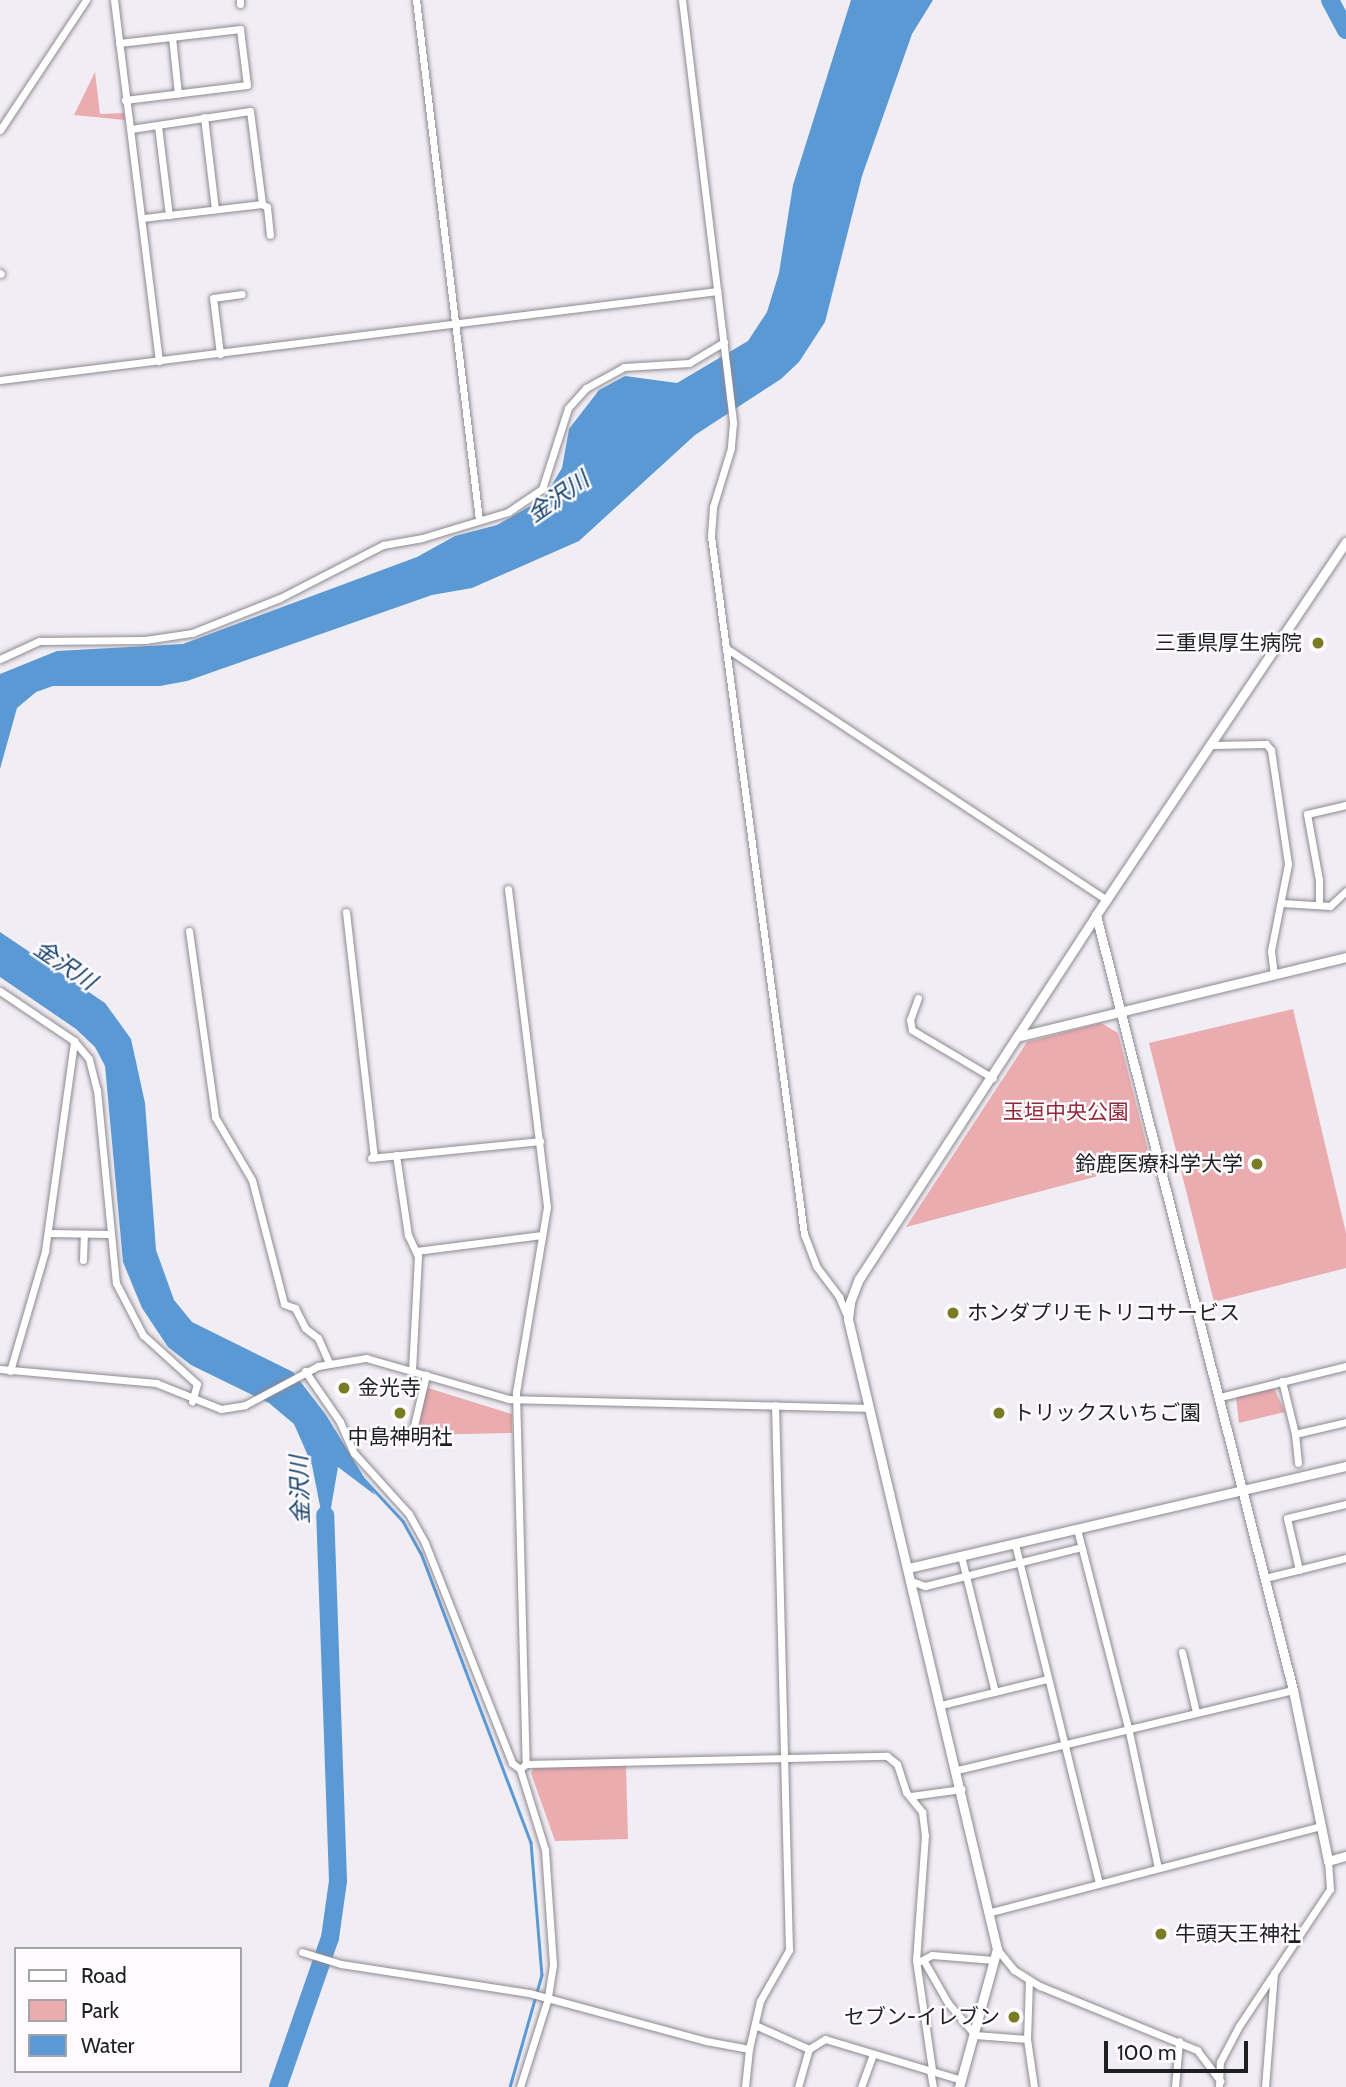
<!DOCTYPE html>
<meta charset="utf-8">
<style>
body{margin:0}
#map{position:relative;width:1346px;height:2087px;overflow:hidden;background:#f1edf4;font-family:Cabin,"Noto Sans JP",sans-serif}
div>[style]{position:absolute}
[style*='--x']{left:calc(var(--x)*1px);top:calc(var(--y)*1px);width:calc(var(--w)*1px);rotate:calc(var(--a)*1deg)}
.green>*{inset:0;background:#ebacaf}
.water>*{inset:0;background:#5b99d5}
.stream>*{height:2.5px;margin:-1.25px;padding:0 1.25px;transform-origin:1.25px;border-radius:1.25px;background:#5b99d5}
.river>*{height:18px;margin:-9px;padding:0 9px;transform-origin:9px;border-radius:9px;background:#5b99d5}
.roads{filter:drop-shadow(0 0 2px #8d8990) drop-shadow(0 0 2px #8d8990)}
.minor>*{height:7px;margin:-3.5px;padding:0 3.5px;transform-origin:3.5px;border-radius:3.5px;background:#fff}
.tertiary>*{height:9px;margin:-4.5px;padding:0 4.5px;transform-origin:4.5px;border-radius:4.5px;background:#fff}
.dots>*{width:19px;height:19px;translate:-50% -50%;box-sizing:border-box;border:4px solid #fdfbfe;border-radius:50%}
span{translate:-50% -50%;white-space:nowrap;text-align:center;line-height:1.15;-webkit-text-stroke:5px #fdfbfe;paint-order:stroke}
.poi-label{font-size:21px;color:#1f1e20}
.right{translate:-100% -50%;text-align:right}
.left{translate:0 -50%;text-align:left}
.park-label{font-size:21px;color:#912739}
.water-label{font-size:23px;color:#134068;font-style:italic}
.legend{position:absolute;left:14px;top:1947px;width:228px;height:126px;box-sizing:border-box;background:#fdfbfe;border:2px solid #a4a3a5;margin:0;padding:9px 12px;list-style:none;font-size:21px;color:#1f1e20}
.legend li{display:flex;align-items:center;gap:14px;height:35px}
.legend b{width:35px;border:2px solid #a4a3a5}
.scale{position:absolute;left:1104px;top:2041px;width:144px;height:32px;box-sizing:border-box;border:4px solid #1f1e20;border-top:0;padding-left:9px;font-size:21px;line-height:24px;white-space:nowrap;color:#1f1e20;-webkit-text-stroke:5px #fdfbfe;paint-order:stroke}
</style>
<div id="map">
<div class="green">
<div style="clip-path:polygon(95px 72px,100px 114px,124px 113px,125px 120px,74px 115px)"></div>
<div style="clip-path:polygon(1293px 1009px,1346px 1233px,1346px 1268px,1214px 1302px,1149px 1043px)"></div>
<div style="clip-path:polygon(1101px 1023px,1118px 1033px,1151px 1162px,906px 1227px,1027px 1042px)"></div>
<div style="clip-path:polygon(425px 1387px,512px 1414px,512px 1433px,418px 1435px)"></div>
<div style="clip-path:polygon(1274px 1388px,1285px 1412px,1239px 1423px,1236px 1397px)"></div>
<div style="clip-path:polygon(626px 1766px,628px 1839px,555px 1841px,531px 1773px,534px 1768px)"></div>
</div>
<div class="water">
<div style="clip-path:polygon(851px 0,933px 0,912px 34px,862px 176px,825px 322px,799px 362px,781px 379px,695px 435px,579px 541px,472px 588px,432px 595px,187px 681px,160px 686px,53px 686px,36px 692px,17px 708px,0 769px,0 674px,57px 651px,183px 644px,417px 557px,455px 536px,497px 525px,544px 498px,562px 468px,569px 429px,599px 390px,625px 376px,677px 383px,748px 341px,767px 312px,779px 273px,793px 185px)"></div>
<div style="clip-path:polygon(0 932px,105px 1003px,131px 1039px,145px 1103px,156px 1250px,174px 1300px,192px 1322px,293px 1372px,326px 1415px,375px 1495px,338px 1467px,326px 1537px,312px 1465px,294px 1424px,269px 1403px,191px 1365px,168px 1347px,142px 1308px,123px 1262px,105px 1066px,95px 1047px,76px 1029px,0 977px)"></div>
</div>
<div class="stream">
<div style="--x:363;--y:1478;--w:59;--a:47.1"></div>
<div style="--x:403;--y:1521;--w:37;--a:61"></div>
<div style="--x:421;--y:1553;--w:309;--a:69.2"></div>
<div style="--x:531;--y:1842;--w:133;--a:85.3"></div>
<div style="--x:542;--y:1975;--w:116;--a:105.9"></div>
</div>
<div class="river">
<div style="--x:1330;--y:0;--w:34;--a:62"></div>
<div style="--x:278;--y:2087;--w:158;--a:-70.8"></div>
<div style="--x:330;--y:1938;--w:58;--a:-82"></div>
<div style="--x:338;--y:1881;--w:366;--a:-92"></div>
</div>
<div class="roads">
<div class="minor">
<div style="--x:114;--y:0;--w:364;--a:82.9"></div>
<div style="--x:240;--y:0;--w:4;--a:90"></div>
<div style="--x:416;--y:0;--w:524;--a:83.09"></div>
<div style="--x:682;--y:0;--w:426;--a:83.1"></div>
<div style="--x:733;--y:423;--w:25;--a:95"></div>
<div style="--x:731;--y:448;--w:62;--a:107"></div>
<div style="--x:713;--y:507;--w:29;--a:94"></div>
<div style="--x:711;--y:536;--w:704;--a:82.41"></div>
<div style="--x:804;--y:1234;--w:34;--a:69"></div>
<div style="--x:816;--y:1266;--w:39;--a:53"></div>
<div style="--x:839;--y:1297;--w:23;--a:67"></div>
<div style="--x:172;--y:37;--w:57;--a:84"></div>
<div style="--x:119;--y:43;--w:122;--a:-6.6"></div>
<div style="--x:240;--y:29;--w:56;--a:82.9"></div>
<div style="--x:247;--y:85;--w:123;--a:173"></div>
<div style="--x:204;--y:117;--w:93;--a:83.2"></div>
<div style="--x:158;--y:126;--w:90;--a:83"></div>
<div style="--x:131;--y:129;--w:120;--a:-8.6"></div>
<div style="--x:250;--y:111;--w:94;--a:82.6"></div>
<div style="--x:262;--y:204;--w:121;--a:173.3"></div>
<div style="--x:0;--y:130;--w:156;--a:-56.5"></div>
<div style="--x:262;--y:204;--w:6;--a:31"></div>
<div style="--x:267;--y:207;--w:28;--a:84"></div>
<div style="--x:0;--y:273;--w:1;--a:45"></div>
<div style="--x:220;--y:354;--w:56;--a:-97.1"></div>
<div style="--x:213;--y:298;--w:29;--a:-8"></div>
<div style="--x:0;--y:380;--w:723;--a:-7.07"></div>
<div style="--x:726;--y:648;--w:457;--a:33.5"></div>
<div style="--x:0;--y:659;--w:43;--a:-24.8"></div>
<div style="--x:39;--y:641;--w:106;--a:-0.5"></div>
<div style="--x:145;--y:640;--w:48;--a:-8.5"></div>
<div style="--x:192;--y:633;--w:95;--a:-21.7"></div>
<div style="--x:280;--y:598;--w:116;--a:-27.2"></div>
<div style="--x:383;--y:545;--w:40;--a:-10"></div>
<div style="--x:422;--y:538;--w:90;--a:-16.8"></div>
<div style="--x:508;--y:512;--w:41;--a:-34.1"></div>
<div style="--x:542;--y:489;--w:85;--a:-72.2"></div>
<div style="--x:568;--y:408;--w:27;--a:-48"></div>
<div style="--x:586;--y:388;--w:43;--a:-28.9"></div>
<div style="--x:624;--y:367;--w:65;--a:-3.5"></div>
<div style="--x:689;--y:363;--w:41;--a:-31"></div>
<div style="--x:1212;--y:745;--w:54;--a:-1.1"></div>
<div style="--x:1266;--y:744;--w:8;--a:50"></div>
<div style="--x:1271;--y:750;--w:115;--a:81.5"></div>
<div style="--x:1288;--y:864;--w:89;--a:101.1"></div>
<div style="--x:1271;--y:951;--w:23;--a:83"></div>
<div style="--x:508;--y:889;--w:320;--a:83"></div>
<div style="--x:547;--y:1207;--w:189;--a:99.5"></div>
<div style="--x:516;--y:1393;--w:371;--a:88.5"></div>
<div style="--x:526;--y:1764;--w:8;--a:140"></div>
<div style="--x:520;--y:1769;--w:85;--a:72.8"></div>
<div style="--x:545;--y:1850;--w:115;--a:86"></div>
<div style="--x:553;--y:1965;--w:33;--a:99"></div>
<div style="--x:548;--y:1998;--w:93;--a:107.5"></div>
<div style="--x:1282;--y:903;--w:48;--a:3.6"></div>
<div style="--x:1330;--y:906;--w:22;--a:-43"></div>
<div style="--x:1319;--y:905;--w:25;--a:-90"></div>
<div style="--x:1319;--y:880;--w:67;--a:-100.3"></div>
<div style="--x:1307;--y:814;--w:40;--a:-13"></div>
<div style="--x:346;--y:912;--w:247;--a:83.5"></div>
<div style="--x:189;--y:931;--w:188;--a:82"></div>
<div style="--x:215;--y:1117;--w:73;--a:59.6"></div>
<div style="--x:252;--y:1180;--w:128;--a:75.5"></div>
<div style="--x:284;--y:1304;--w:12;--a:20"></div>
<div style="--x:295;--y:1308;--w:22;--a:63"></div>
<div style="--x:305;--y:1328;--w:16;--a:38"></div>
<div style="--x:318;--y:1338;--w:27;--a:66"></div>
<div style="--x:0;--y:991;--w:89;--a:34"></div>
<div style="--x:74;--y:1041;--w:23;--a:50"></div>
<div style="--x:89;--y:1059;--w:32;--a:76"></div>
<div style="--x:97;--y:1090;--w:194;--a:84.4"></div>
<div style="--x:116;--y:1283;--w:59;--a:62.6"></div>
<div style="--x:143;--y:1335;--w:73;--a:42.2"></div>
<div style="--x:197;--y:1384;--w:18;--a:106"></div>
<div style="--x:918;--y:998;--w:23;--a:110"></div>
<div style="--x:910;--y:1020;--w:10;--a:79"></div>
<div style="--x:912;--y:1030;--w:94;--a:30.7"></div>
<div style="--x:396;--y:1155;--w:81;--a:81.5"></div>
<div style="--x:408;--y:1235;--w:23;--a:65"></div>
<div style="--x:418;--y:1256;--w:114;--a:93"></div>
<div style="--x:371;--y:1158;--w:170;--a:-5.7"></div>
<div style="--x:48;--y:1233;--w:60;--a:1"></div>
<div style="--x:416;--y:1251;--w:127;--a:-7.2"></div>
<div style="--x:83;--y:1260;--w:26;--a:-88"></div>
<div style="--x:0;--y:1369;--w:157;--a:5.1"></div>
<div style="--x:156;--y:1383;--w:70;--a:21.8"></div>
<div style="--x:221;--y:1409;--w:24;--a:-9"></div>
<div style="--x:245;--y:1405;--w:83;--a:-28.1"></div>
<div style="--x:318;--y:1366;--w:49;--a:-9.5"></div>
<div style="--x:366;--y:1358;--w:149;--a:16"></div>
<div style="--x:509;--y:1399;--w:360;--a:1.4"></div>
<div style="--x:10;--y:1371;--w:125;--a:-73.7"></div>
<div style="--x:45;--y:1251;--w:212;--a:-82.1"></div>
<div style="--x:305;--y:1371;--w:62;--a:55.5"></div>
<div style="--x:340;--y:1422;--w:34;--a:66"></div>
<div style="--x:354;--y:1453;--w:82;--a:48"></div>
<div style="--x:409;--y:1514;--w:33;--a:61"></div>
<div style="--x:425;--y:1543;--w:237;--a:68.4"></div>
<div style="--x:512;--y:1763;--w:10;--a:37"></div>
<div style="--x:1282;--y:1381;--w:55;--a:76.2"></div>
<div style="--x:1295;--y:1434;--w:52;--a:-13.2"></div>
<div style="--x:1220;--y:1397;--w:130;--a:-13.8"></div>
<div style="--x:1295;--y:1434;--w:29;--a:84"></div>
<div style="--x:346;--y:1435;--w:66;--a:-0.9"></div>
<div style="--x:412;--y:1434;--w:61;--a:-76.7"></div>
<div style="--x:1077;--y:1529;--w:204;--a:75.6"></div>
<div style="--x:1128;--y:1727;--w:144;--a:78"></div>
<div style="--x:1015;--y:1544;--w:349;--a:76.1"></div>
<div style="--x:961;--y:1556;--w:140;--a:76"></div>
<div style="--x:1299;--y:1570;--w:53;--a:-103"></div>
<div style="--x:1287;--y:1518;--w:61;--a:-13.3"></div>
<div style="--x:1265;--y:1578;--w:83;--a:-13.9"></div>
<div style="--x:911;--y:1581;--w:15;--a:20"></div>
<div style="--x:925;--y:1586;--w:161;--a:-14"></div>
<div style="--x:1182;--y:1652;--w:62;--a:76.9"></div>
<div style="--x:941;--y:1705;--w:110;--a:-13.7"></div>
<div style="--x:526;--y:1764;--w:361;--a:-1.3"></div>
<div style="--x:887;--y:1756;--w:13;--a:39"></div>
<div style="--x:897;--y:1764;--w:29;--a:72"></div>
<div style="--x:906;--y:1792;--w:26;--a:51"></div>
<div style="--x:922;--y:1812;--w:23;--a:83"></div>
<div style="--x:925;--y:1835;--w:125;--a:94.1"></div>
<div style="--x:916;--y:1960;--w:111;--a:81.7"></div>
<div style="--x:957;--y:1770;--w:345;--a:-13.4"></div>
<div style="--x:911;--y:1796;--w:51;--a:-7.8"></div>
<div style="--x:991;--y:1912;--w:340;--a:-14.6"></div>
<div style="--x:997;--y:1949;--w:27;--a:51"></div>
<div style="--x:1014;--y:1970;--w:31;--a:32"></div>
<div style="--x:1040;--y:1986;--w:170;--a:22.2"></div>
<div style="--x:1197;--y:2050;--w:39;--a:53"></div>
<div style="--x:302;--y:1952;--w:41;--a:17.1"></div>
<div style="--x:341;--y:1964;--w:190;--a:8.8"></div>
<div style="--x:529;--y:1993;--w:183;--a:15.2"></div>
<div style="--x:706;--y:2041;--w:44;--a:10.5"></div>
<div style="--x:749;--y:2049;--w:49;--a:-77.1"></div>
<div style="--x:760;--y:2001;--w:59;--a:-60.4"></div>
<div style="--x:789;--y:1950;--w:545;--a:-91.47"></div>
<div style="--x:920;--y:1961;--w:13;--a:-27"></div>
<div style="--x:932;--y:1955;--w:62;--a:4.6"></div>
<div style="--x:924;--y:1961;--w:48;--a:60.3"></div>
<div style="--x:948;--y:2003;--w:42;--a:49.8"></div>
<div style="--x:975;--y:2035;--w:52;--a:4.4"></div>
<div style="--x:1029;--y:1980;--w:59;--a:91.9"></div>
<div style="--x:1027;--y:2039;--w:49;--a:81.7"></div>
<div style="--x:755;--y:2025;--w:59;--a:24"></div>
<div style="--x:809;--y:2049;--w:19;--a:-32"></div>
<div style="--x:825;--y:2039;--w:143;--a:16.7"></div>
<div style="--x:930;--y:2070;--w:17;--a:80"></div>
<div style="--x:745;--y:2087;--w:38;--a:-84"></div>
<div style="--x:798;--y:2087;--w:40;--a:-74"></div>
<div style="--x:861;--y:2087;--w:33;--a:-70"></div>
<div style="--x:1175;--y:2087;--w:46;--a:-85"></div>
<div style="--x:1219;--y:2087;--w:25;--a:-88"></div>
<div style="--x:1220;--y:2062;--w:41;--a:-62.2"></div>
<div style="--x:1239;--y:2026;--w:164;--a:-56.4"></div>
<div style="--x:1330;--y:1889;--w:28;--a:-94"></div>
<div style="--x:1265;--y:2087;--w:114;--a:-85.5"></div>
</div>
<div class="tertiary">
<div style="--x:1096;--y:915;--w:800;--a:75.74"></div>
<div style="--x:1293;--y:1690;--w:175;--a:78.4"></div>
<div style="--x:1328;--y:1861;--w:19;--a:-16"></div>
<div style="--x:1020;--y:1036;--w:335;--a:-13.6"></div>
<div style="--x:908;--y:1568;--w:450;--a:-13.1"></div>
<div style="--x:959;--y:2087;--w:143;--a:-74.6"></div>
<div style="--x:997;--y:1949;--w:647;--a:-103.31"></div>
<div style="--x:848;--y:1319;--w:17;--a:-83"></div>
<div style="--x:850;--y:1302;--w:25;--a:-69"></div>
<div style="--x:859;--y:1279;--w:434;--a:-56.9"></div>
<div style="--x:1096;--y:915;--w:449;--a:-56.2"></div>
</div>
</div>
<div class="dots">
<div style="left:1318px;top:643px;background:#7a7c24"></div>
<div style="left:1257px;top:1164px;background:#7a7c24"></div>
<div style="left:953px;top:1313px;background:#7a7c24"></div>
<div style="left:344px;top:1388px;background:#7a7c24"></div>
<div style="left:400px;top:1413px;background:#7a7c24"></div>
<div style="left:999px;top:1413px;background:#7a7c24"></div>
<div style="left:1161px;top:1934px;background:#7a7c24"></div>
<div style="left:1014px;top:2017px;background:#7a7c24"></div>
</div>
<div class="poi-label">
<span class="right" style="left:1302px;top:643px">三重県厚生病院</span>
<span class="right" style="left:1243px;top:1164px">鈴鹿医療科学大学</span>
<span class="left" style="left:967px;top:1313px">ホンダプリモトリコサービス</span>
<span class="left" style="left:358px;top:1388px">金光寺</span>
<span class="left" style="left:1013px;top:1413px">トリックスいちご園</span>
<span style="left:400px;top:1437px">中島神明社</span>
<span class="left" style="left:1175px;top:1934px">牛頭天王神社</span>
<span class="right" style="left:1000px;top:2017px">セブン-イレブン</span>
</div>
<div class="park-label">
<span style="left:1066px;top:1112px">玉垣中央公園</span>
</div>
<div class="water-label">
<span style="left:558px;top:497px;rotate:-35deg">金沢川</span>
<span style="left:65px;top:965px;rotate:34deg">金沢川</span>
<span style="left:300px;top:1490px;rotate:-92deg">金沢川</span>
</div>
<ul class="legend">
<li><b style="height:9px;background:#fff"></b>Road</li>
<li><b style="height:19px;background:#ebacaf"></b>Park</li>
<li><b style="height:19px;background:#5b99d5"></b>Water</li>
</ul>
<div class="scale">100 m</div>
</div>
